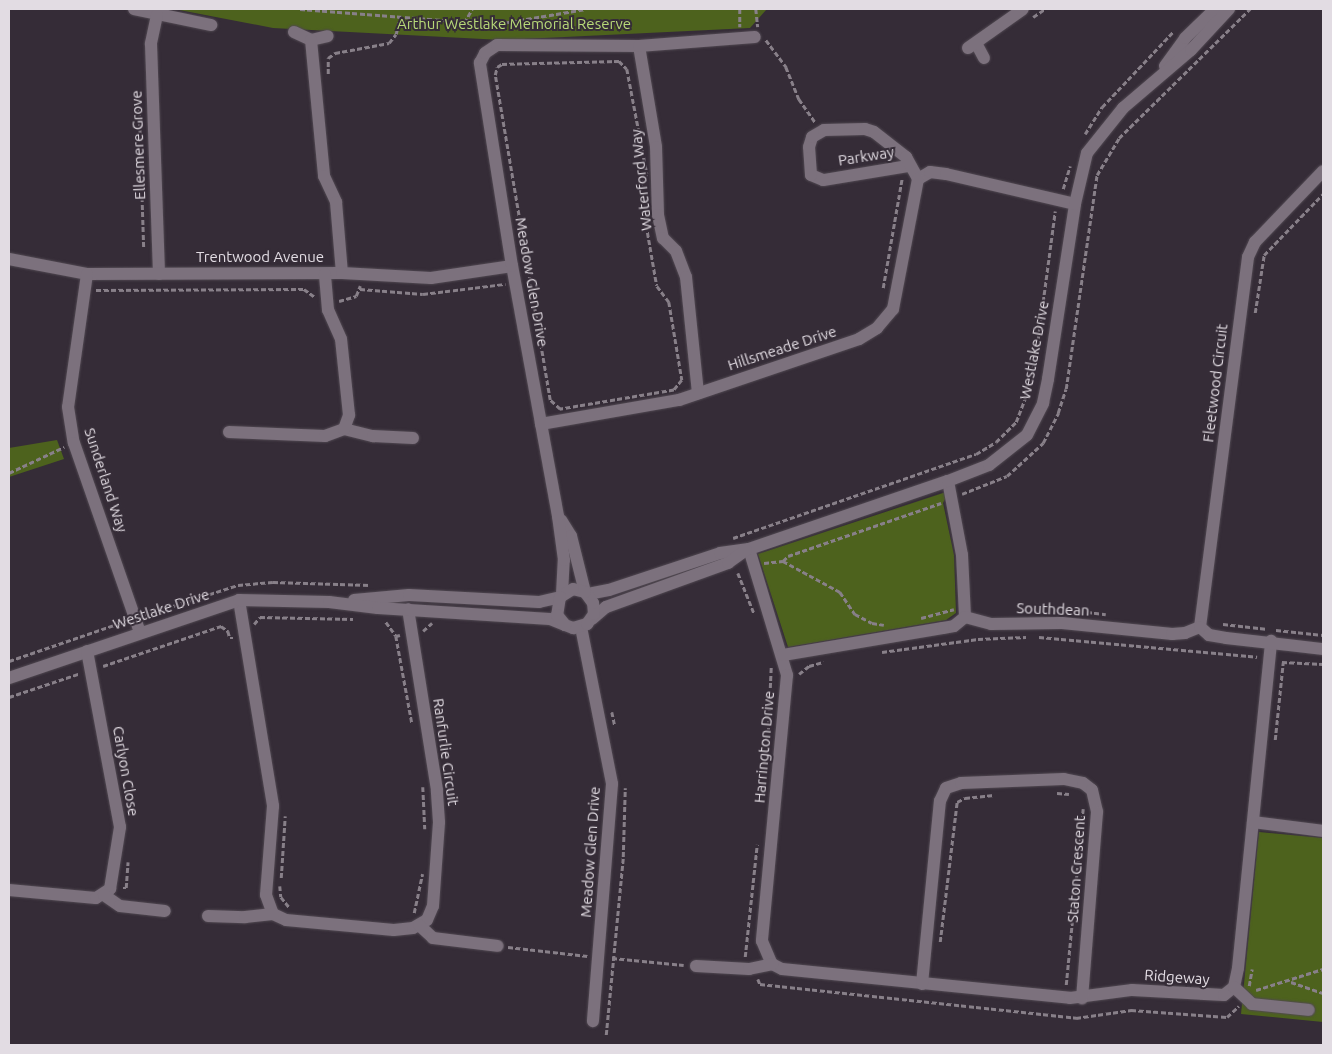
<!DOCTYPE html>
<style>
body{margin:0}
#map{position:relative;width:1332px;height:1054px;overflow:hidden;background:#352c37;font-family:Ubuntu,sans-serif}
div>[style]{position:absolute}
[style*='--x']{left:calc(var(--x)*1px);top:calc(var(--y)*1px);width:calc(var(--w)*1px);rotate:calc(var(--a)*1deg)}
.green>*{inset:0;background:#4d621d}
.path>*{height:2.5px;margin-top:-1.25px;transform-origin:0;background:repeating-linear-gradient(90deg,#888089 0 5px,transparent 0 7.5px)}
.roads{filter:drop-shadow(0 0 1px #504851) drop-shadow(0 0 1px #504851)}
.minor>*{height:12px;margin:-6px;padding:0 6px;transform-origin:6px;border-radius:6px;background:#7c717d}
span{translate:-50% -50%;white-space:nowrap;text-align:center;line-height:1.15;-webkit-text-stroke:4px #352c37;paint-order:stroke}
.park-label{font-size:15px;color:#b7d978}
.street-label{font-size:15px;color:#e2dce3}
.frame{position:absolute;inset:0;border:10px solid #e2dce3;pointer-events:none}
</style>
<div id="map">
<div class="green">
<div style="clip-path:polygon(174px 9px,767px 9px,750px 28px,502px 40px,273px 28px)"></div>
<div style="clip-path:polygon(57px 440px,64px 459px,9px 477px,9px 448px)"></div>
<div style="clip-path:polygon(949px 491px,943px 503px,954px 555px,956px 613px,946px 620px,788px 647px,758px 554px)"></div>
<div style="clip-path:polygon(1259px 832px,1323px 838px,1323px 1022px,1241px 1014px)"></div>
</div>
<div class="path">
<div style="--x:300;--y:9;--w:198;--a:4.4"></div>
<div style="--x:497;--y:24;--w:90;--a:-9.6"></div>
<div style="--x:615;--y:9;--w:59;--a:0"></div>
<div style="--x:740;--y:9;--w:18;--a:90"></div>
<div style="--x:756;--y:9;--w:18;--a:84"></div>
<div style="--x:1033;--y:17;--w:14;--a:-34"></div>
<div style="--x:464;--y:23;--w:16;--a:-60"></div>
<div style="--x:766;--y:40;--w:34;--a:53"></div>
<div style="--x:786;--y:67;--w:35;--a:68"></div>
<div style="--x:799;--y:99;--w:28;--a:55"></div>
<div style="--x:619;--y:61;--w:11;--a:45"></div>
<div style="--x:627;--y:69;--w:107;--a:79.2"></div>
<div style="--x:647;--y:174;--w:16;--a:117"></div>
<div style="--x:640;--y:188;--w:99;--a:80.2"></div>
<div style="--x:657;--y:286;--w:20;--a:53"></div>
<div style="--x:669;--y:302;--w:79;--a:80.5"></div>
<div style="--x:682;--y:380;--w:13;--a:129"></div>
<div style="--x:674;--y:390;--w:116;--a:170.5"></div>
<div style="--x:560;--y:409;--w:13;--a:-138"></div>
<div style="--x:550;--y:400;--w:330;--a:-99.6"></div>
<div style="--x:495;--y:75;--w:8;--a:-76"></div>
<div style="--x:497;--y:67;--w:6;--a:-31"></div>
<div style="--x:502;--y:64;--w:117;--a:-1.5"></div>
<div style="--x:328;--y:74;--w:16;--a:-90"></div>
<div style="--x:328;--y:58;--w:9;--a:-36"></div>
<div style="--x:335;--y:53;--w:55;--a:-10.5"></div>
<div style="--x:389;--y:43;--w:11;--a:-52"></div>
<div style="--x:396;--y:34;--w:17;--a:-77"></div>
<div style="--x:139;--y:92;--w:157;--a:88.2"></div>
<div style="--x:1085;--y:134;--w:32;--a:-58"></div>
<div style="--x:1102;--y:107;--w:103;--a:-46.6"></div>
<div style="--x:1063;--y:189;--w:24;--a:-73"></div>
<div style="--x:883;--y:288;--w:112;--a:-80.2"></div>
<div style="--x:360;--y:289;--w:63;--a:4.5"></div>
<div style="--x:423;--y:294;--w:83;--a:-7"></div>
<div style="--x:96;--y:290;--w:208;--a:-0.3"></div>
<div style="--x:304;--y:289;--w:14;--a:36"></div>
<div style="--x:339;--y:301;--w:18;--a:-16"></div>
<div style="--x:356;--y:296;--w:11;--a:-68"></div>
<div style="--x:1255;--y:313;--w:59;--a:-81.2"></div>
<div style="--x:1264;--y:255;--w:85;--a:-46"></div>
<div style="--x:9;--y:473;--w:61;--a:-25.3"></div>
<div style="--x:962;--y:494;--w:48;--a:-21.8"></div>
<div style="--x:1007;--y:476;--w:49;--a:-42.5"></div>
<div style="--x:1043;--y:443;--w:34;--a:-63"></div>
<div style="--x:1058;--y:413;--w:25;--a:-72"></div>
<div style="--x:1066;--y:389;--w:216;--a:-81.8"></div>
<div style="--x:1097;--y:175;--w:43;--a:-59.3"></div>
<div style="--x:1119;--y:138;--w:184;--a:-44.6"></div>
<div style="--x:733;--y:538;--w:257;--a:-19.1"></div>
<div style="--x:976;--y:454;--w:23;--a:-31"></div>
<div style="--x:996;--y:442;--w:28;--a:-45"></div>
<div style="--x:1016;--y:422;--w:31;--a:-69"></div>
<div style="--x:1027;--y:393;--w:40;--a:-77"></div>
<div style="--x:1036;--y:354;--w:144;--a:-82.4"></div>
<div style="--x:783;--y:561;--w:7;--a:-45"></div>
<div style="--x:788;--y:556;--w:162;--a:-19.1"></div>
<div style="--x:764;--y:563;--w:19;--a:-6"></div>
<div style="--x:783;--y:561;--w:65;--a:28.5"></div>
<div style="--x:840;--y:592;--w:27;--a:56"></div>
<div style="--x:855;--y:614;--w:19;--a:28"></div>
<div style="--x:872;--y:623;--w:12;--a:9"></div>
<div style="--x:738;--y:573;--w:43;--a:68.2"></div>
<div style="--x:1072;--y:610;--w:34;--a:7"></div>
<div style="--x:145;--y:615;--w:98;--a:-17.9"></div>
<div style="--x:238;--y:585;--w:35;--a:-5"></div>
<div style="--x:273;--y:582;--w:97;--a:1.8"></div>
<div style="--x:921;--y:618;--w:34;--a:-15"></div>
<div style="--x:386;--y:622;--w:17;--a:54"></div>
<div style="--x:396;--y:636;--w:4;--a:-14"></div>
<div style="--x:254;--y:624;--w:9;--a:-49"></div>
<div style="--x:260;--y:617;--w:93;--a:1.2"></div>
<div style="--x:1223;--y:624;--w:45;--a:6.3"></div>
<div style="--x:1276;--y:630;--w:47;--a:6.1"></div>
<div style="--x:423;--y:631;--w:12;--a:-42"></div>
<div style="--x:396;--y:636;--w:88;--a:79.6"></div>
<div style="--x:1039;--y:637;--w:219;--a:5.2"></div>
<div style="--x:882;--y:652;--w:97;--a:-7.7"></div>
<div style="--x:978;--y:639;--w:48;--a:-2.4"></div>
<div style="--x:9;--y:661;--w:120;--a:-18.9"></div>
<div style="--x:1282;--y:662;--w:41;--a:2.8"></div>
<div style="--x:103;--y:666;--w:125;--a:-18.7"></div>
<div style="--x:221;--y:626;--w:9;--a:36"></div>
<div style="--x:228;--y:631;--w:7;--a:74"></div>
<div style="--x:230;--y:638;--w:3;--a:0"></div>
<div style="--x:799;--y:674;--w:13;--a:-39"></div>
<div style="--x:809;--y:666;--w:15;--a:-16"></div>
<div style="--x:9;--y:697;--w:73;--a:-18.4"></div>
<div style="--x:612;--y:712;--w:14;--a:78"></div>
<div style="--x:768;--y:733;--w:67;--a:-87.4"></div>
<div style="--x:1275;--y:740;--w:78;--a:-84.1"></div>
<div style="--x:423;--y:787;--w:42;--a:87.3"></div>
<div style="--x:1057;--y:793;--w:12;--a:5"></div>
<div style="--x:281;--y:878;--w:62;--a:-86.3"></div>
<div style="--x:280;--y:886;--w:11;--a:85"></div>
<div style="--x:281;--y:897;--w:13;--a:51"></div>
<div style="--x:123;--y:888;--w:3;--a:0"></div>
<div style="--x:126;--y:888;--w:26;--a:-86"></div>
<div style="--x:414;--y:913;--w:40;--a:-78"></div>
<div style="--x:940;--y:942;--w:141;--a:-83.1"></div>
<div style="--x:957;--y:802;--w:9;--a:-27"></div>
<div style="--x:965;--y:798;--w:29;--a:-6"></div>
<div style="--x:508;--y:947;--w:80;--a:6.5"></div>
<div style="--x:745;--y:957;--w:113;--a:-83.9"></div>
<div style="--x:612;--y:958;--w:72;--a:5.6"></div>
<div style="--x:758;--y:979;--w:5;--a:68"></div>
<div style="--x:760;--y:984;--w:318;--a:6.1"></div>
<div style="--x:1076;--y:1018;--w:56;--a:-8.3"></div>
<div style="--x:1131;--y:1010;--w:96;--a:4.2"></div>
<div style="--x:1227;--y:1017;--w:16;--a:-43"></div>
<div style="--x:1291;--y:982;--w:34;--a:19"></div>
<div style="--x:1066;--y:985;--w:177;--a:-84.5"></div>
<div style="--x:1249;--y:986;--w:17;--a:-80"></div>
<div style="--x:1256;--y:990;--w:70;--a:-17.4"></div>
<div style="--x:606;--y:1035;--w:179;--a:-84.5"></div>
<div style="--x:623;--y:857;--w:69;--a:-88.3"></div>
</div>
<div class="roads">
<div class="minor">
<div style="--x:134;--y:9;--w:79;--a:11.7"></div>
<div style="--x:157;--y:15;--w:30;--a:102"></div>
<div style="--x:151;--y:44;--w:230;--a:88"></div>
<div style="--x:294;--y:32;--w:19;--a:25"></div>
<div style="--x:311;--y:40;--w:17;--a:-13"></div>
<div style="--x:311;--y:40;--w:137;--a:84.5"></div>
<div style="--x:324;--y:176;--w:29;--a:65"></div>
<div style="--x:336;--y:202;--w:71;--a:85.2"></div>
<div style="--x:976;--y:43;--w:17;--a:62"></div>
<div style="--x:639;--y:46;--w:102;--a:80.4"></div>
<div style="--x:656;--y:147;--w:68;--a:88.3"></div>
<div style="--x:658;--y:215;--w:24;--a:78"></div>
<div style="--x:663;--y:238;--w:18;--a:45"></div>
<div style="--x:676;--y:251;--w:28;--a:69"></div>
<div style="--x:686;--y:277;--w:117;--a:84.1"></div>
<div style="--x:968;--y:48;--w:67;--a:-35.3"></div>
<div style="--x:1165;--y:66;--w:34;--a:-54"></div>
<div style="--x:1185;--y:38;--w:42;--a:-44"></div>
<div style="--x:908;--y:166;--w:86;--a:170.6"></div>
<div style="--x:823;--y:180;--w:13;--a:-157"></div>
<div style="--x:811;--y:175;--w:28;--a:-94"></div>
<div style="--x:809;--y:147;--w:10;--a:-73"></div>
<div style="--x:812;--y:137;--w:14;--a:-30"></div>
<div style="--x:824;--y:130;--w:41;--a:-1.4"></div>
<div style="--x:865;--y:129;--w:9;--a:18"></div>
<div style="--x:874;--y:132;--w:41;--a:38"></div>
<div style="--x:906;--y:157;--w:25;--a:61"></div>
<div style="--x:918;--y:179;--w:14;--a:-30"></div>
<div style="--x:930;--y:172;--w:16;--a:7"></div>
<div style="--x:946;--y:174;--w:132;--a:13.1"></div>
<div style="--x:9;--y:259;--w:79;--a:10.9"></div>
<div style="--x:87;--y:274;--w:255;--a:-0.2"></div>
<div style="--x:342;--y:273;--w:89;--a:3.2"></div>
<div style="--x:431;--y:278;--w:82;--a:-8.4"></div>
<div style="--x:87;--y:274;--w:134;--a:98.1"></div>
<div style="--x:68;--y:407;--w:36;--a:81"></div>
<div style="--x:74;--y:443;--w:200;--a:70.8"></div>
<div style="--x:541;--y:424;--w:140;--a:-9.9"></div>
<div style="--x:679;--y:400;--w:190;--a:-18.7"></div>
<div style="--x:859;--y:339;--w:21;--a:-31"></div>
<div style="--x:877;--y:328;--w:25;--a:-50"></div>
<div style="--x:893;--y:309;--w:132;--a:-79.1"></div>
<div style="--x:344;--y:429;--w:30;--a:14"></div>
<div style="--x:373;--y:436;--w:40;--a:2.9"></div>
<div style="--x:229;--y:432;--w:96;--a:2.4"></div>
<div style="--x:325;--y:436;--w:20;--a:-20"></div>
<div style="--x:344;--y:429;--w:15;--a:-70"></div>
<div style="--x:349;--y:415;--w:76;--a:-96"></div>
<div style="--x:341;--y:339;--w:32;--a:-114"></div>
<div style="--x:328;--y:310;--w:36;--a:-95"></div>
<div style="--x:948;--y:481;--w:75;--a:79.3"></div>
<div style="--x:962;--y:555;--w:62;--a:87.2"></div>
<div style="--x:561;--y:520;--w:19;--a:58"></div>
<div style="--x:571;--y:536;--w:58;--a:76"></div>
<div style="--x:749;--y:549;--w:132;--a:73.2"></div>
<div style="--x:787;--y:675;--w:267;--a:95.4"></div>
<div style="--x:762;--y:941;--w:25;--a:67"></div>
<div style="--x:772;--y:964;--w:11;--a:27"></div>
<div style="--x:782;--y:969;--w:289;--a:5.7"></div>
<div style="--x:1070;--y:998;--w:63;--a:-7.4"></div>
<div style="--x:1132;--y:990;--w:92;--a:3.1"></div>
<div style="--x:1224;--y:995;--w:13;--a:-39"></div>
<div style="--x:1234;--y:987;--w:19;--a:-78"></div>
<div style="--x:1238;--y:968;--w:329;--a:-84.2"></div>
<div style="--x:562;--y:594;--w:34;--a:-87"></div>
<div style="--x:564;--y:560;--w:44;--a:-97.8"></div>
<div style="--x:558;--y:516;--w:254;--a:-100.4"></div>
<div style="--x:512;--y:266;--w:206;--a:-99"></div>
<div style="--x:480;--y:63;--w:11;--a:-63"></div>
<div style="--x:485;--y:53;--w:14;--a:-34"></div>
<div style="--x:497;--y:45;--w:142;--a:0.4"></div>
<div style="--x:639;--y:46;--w:116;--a:-4.4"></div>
<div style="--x:588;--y:594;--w:21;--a:-11"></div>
<div style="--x:609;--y:590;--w:117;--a:-18.4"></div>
<div style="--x:720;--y:553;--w:29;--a:-8"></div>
<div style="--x:749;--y:549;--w:210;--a:-18.9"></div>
<div style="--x:948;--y:481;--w:44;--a:-21.3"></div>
<div style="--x:989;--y:465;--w:48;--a:-38.3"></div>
<div style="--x:1027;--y:435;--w:36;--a:-63"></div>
<div style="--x:1043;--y:403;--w:25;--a:-78"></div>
<div style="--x:1048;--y:379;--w:177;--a:-81.2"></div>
<div style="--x:1075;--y:204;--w:52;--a:-76.8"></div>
<div style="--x:1087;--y:153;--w:58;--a:-51.3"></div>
<div style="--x:1123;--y:108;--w:89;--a:-40.5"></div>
<div style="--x:1191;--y:50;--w:56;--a:-47.2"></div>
<div style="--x:239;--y:600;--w:209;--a:80.6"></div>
<div style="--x:273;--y:806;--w:89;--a:94.5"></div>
<div style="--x:266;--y:895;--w:20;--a:70"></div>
<div style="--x:273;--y:914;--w:14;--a:25"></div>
<div style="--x:286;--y:920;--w:108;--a:5.3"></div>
<div style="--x:394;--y:930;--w:19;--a:-6"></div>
<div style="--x:413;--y:928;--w:16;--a:-30"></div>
<div style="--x:427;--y:920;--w:15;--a:-67"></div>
<div style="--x:433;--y:906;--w:84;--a:-85.9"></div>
<div style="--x:439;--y:822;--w:32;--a:-94"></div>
<div style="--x:437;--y:790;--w:183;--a:-99.1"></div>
<div style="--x:354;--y:600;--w:55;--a:-5.2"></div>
<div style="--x:409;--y:595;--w:130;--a:3.1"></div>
<div style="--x:539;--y:602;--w:22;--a:-13"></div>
<div style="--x:592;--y:619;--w:18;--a:-41"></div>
<div style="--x:606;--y:607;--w:130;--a:-19.8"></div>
<div style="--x:728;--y:563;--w:22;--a:-36"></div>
<div style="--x:581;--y:627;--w:160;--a:78.8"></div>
<div style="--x:612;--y:784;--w:238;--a:94.6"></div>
<div style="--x:1200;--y:627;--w:373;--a:-82.6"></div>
<div style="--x:1248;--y:257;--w:17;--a:-65"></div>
<div style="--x:1255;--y:242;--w:98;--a:-46.2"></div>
<div style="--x:783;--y:655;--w:162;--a:-9.6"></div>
<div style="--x:943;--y:628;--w:11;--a:-10"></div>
<div style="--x:954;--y:626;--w:14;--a:-39"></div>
<div style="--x:965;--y:617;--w:27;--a:15"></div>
<div style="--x:991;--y:624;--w:71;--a:-0.8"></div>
<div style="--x:1062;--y:623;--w:111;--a:5.7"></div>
<div style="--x:1172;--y:634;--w:13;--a:-4"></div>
<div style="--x:1185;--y:633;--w:16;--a:-22"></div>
<div style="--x:1200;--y:627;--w:12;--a:42"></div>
<div style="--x:1209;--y:635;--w:17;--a:10"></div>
<div style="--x:1226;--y:638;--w:98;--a:6.5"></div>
<div style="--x:9;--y:678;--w:243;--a:-18.7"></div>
<div style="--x:239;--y:600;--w:90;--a:1.3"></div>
<div style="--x:329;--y:602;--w:49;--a:7"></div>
<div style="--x:378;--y:608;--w:172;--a:3.7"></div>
<div style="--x:550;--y:619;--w:16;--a:22"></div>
<div style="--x:565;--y:625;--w:9;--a:21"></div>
<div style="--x:573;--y:628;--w:15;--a:-16"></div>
<div style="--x:587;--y:624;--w:12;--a:-55"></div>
<div style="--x:594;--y:614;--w:11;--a:-95"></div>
<div style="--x:593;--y:603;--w:14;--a:-126"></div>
<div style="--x:585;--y:592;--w:12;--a:-166"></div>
<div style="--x:573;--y:589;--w:15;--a:148"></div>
<div style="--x:560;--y:597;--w:18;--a:99"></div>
<div style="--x:557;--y:615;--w:13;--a:51"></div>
<div style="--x:1253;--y:822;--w:71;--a:7.3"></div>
<div style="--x:9;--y:890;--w:87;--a:5.3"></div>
<div style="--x:96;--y:898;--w:17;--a:-33"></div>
<div style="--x:110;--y:889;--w:63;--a:-80.8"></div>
<div style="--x:120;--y:827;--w:179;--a:-100.6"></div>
<div style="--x:104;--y:895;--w:19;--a:35"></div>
<div style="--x:120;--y:906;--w:45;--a:6.3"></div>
<div style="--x:208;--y:916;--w:37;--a:2"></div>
<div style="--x:245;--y:917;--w:28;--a:-6"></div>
<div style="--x:419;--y:925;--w:19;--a:43"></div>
<div style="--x:433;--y:938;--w:65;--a:7"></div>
<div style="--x:696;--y:966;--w:53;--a:3.2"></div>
<div style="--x:749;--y:969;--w:24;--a:-12"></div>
<div style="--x:922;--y:984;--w:184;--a:-84.4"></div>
<div style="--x:940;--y:801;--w:14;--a:-65"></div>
<div style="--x:946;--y:788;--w:16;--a:-18"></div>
<div style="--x:961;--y:783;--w:103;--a:-2.2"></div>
<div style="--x:1064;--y:779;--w:19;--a:12"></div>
<div style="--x:1083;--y:783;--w:11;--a:38"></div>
<div style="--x:1092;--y:790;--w:23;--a:77"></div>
<div style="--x:1097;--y:812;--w:187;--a:94.6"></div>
<div style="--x:1234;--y:987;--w:25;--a:43"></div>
<div style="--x:1252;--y:1004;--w:57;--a:6"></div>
</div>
</div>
<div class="park-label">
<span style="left:514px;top:24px">Arthur Westlake Memorial Reserve</span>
</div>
<div class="street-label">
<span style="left:138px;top:145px;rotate:-92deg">Ellesmere Grove</span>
<span style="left:866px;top:156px;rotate:-9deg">Parkway</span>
<span style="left:641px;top:180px;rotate:-96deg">Waterford Way</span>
<span style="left:260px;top:257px">Trentwood Avenue</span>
<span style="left:532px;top:282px;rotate:80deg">Meadow Glen Drive</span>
<span style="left:782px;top:348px;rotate:-18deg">Hillsmeade Drive</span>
<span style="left:1034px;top:350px;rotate:-79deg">Westlake Drive</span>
<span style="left:1215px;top:383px;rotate:-83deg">Fleetwood Circuit</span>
<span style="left:106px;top:480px;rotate:72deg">Sunderland Way</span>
<span style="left:161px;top:609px;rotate:-18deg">Westlake Drive</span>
<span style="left:1053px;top:609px;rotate:2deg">Southdean</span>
<span style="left:764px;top:747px;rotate:-85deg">Harrington Drive</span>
<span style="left:446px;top:752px;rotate:82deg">Ranfurlie Circuit</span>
<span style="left:126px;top:771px;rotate:80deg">Carlyon Close</span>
<span style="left:590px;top:852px;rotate:-86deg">Meadow Glen Drive</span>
<span style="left:1076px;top:869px;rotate:-86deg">Staton Crescent</span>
<span style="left:1177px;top:977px;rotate:4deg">Ridgeway</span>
</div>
<div class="frame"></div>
</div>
